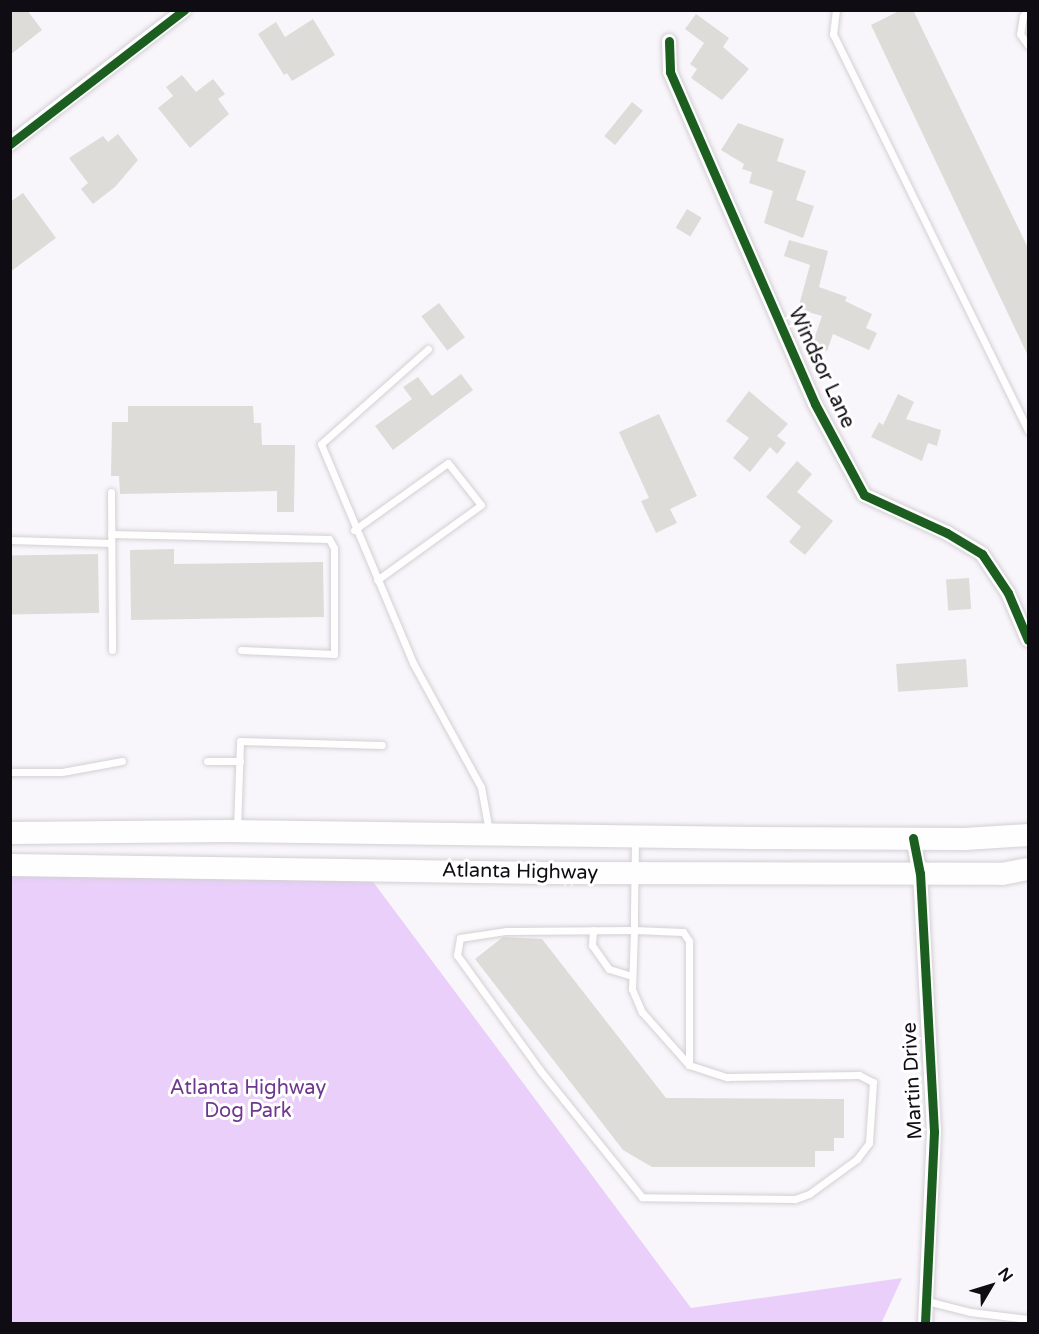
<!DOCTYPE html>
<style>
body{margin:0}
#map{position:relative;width:1039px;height:1334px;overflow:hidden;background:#f9f6fb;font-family:"Varela Round",sans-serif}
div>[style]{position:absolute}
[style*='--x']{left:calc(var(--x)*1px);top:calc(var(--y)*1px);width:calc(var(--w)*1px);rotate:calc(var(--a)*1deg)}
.green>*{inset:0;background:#e9cffa}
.building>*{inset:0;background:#dddcd9;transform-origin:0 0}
.roads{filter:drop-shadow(0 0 2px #d3d0d5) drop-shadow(0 0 2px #d3d0d5)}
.lane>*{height:7px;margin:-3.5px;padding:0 3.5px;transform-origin:3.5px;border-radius:3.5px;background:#fefefe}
.street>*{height:14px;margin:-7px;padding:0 7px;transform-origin:7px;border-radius:7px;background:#fefefe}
.primary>*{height:22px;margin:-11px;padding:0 11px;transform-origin:11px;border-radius:11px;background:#fefefe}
.cycleway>*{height:9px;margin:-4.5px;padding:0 4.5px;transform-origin:4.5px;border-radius:4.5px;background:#1b5e20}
span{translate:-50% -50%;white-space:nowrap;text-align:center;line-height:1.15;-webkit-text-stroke:6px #fff;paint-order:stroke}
.street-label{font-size:20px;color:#100c13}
.park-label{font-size:20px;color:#6f378f}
.frame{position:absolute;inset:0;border:12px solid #100c13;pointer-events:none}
.north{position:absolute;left:961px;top:1256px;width:60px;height:60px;-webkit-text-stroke:4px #fff;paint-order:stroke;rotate:52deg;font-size:16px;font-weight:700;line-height:24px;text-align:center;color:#100c13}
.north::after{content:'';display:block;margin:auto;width:21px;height:27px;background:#100c13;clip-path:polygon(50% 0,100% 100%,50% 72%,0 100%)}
</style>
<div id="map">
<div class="green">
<div style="clip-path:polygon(11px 873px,368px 875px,691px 1308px,902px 1278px,881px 1324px,11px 1324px)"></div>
</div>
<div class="building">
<div style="clip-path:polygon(10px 10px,27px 10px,42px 30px,10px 55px)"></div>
<div style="clip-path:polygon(901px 10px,913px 10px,1029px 250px,1029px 358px,871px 25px)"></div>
<div style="clip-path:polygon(696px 14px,729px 38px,723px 47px,749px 69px,722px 100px,691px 78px,697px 69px,690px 64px,704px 43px,685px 29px)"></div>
<div style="clip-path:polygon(313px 19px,335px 55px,292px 81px,287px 73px,284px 75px,258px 34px,276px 22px,285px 37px)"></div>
<div style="clip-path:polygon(182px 75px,196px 92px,213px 79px,225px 94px,218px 99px,229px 114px,190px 148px,158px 108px,173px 96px,166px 87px)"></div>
<div style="left:632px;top:102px;width:14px;height:44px;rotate:39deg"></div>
<div style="clip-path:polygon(738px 123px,784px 139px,777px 161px,806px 171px,796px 200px,814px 206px,803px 238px,764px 223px,773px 191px,749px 183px,752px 172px,742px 169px,744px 164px,721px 150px)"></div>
<div style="clip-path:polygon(118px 134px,138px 160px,115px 187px,93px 204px,81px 189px,88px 183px,69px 158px,103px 136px,108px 142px)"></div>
<div style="clip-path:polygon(23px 193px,56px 238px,10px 272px,10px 202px)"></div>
<div style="left:687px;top:209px;width:17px;height:22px;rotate:31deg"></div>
<div style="clip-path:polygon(789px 240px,828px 251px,819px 287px,847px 297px,845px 301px,872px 314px,866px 328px,877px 333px,869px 350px,833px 334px,827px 351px,812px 345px,822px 316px,798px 309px,810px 265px,784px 256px)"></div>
<div style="left:439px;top:303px;width:43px;height:22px;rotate:53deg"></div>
<div style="clip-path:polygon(461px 374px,473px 390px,393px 450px,375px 426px,412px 399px,403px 387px,418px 377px,432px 396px)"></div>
<div style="clip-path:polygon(749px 391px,788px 424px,777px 436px,786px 443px,777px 454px,770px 447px,750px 472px,733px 458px,749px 438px,726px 421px)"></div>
<div style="clip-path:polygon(898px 394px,914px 402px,906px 419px,941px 430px,937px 446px,928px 443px,922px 461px,871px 437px,879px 422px,883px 425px)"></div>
<div style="clip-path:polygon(128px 406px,253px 406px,254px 423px,261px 423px,262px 445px,295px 445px,294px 512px,277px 512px,277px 491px,120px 494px,119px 476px,111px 476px,112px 422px,128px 422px)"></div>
<div style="clip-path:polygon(659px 414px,697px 496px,670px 509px,677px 523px,656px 533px,641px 501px,649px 498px,619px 432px)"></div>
<div style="clip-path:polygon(797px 461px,812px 474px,797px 492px,833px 521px,805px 555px,789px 542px,801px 527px,766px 497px)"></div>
<div style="clip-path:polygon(174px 549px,174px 564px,323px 562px,324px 617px,131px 620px,130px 550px)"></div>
<div style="left:98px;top:554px;width:59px;height:88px;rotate:89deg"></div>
<div style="left:969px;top:578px;width:31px;height:23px;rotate:86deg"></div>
<div style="left:966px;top:659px;width:28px;height:70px;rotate:86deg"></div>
<div style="clip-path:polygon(503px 937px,542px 939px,666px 1098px,844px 1099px,844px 1138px,834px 1138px,834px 1151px,815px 1151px,815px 1167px,652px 1167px,623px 1150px,475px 959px)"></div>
</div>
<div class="roads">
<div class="lane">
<div style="--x:836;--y:10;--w:24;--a:97"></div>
<div style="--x:833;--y:34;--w:442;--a:63.8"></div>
<div style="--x:1028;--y:10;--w:8;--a:130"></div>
<div style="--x:1023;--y:16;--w:18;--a:99"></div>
<div style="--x:1020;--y:34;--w:14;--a:54"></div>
<div style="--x:428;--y:349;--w:143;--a:138.4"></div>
<div style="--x:321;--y:444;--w:238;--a:67.2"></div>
<div style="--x:413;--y:663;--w:141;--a:61.3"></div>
<div style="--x:481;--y:787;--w:45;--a:79.7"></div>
<div style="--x:111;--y:492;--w:158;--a:89.6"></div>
<div style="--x:354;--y:530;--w:115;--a:-35.5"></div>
<div style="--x:448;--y:463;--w:53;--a:51.8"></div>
<div style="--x:481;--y:505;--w:128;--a:144.2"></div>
<div style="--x:111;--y:534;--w:218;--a:1.3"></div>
<div style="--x:329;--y:539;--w:10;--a:61"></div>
<div style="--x:334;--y:548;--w:106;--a:90"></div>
<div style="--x:334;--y:654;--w:93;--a:-177.5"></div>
<div style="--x:10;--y:540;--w:101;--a:1.7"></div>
<div style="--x:240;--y:741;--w:142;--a:1.6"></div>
<div style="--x:207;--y:761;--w:33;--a:0"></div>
<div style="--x:10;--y:772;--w:52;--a:0"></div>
<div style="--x:62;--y:772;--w:61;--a:-10.4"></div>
<div style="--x:237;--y:829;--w:85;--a:-88"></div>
<div style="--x:635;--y:840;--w:76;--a:90.8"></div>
<div style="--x:634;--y:916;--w:14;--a:90"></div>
<div style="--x:634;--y:930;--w:59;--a:91.9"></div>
<div style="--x:632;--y:989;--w:25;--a:67"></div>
<div style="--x:642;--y:1012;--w:71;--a:48.4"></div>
<div style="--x:689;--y:1065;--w:40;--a:18"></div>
<div style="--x:727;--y:1077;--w:132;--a:-0.9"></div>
<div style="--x:859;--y:1075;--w:16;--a:27"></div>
<div style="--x:873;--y:1082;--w:61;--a:93.8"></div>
<div style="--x:869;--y:1143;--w:20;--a:127"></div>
<div style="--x:857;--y:1159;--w:59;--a:143.9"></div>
<div style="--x:809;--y:1194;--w:15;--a:160"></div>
<div style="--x:795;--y:1199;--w:153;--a:-179.3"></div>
<div style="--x:642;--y:1197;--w:163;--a:-128.8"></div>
<div style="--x:540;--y:1070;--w:142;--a:-125.8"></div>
<div style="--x:457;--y:955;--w:17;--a:-80"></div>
<div style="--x:460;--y:938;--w:47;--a:-8.7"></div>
<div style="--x:506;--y:931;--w:128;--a:-0.4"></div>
<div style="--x:634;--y:930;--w:49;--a:2.3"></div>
<div style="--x:683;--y:932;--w:11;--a:56"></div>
<div style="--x:689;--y:941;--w:124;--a:90"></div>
<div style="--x:593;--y:930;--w:15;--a:94"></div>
<div style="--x:592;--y:945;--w:29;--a:55"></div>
<div style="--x:609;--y:969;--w:24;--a:17"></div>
<div style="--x:927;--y:1301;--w:44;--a:14.3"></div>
<div style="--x:970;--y:1312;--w:58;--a:6.9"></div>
</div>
<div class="street">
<div style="--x:669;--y:41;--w:31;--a:88"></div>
<div style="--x:670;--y:72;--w:362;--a:66.4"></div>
<div style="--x:815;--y:404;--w:103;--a:61.7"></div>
<div style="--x:864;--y:495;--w:91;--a:24.6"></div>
<div style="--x:947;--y:533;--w:41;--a:31"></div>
<div style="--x:982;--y:554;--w:47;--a:56.3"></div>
<div style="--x:1008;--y:593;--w:51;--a:66.9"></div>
<div style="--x:10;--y:144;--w:220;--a:-37.6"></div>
<div style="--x:913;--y:838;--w:36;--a:79"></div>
<div style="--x:920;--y:873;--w:259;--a:86.9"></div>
<div style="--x:934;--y:1132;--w:192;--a:92.7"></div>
</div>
<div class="primary">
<div style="--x:10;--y:833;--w:218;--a:-0.5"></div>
<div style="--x:228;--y:831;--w:524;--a:0.77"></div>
<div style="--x:752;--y:838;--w:213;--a:0.3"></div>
<div style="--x:965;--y:839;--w:63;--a:-3.6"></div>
<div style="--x:10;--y:865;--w:538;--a:0.85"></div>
<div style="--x:548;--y:873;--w:454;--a:0.1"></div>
<div style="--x:1002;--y:874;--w:26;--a:-11"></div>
</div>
</div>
<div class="cycleway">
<div style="--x:669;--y:41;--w:31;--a:88"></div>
<div style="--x:670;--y:72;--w:362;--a:66.4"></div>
<div style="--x:815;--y:404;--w:103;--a:61.7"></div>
<div style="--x:864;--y:495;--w:91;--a:24.6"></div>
<div style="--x:947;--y:533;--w:41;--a:31"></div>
<div style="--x:982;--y:554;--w:47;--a:56.3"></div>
<div style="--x:1008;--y:593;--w:51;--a:66.9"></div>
<div style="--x:10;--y:144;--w:220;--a:-37.6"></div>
<div style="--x:913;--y:838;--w:36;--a:79"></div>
<div style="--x:920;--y:873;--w:259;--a:86.9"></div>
<div style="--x:934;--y:1132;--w:192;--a:92.7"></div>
</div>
<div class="street-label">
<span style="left:821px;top:368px;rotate:65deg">Windsor Lane</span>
<span style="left:520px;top:872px;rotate:1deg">Atlanta Highway</span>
<span style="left:913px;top:1081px;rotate:-93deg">Martin Drive</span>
</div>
<div class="park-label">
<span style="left:248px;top:1100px">Atlanta Highway<br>Dog Park</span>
</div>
<div class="frame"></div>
<div class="north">N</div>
</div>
